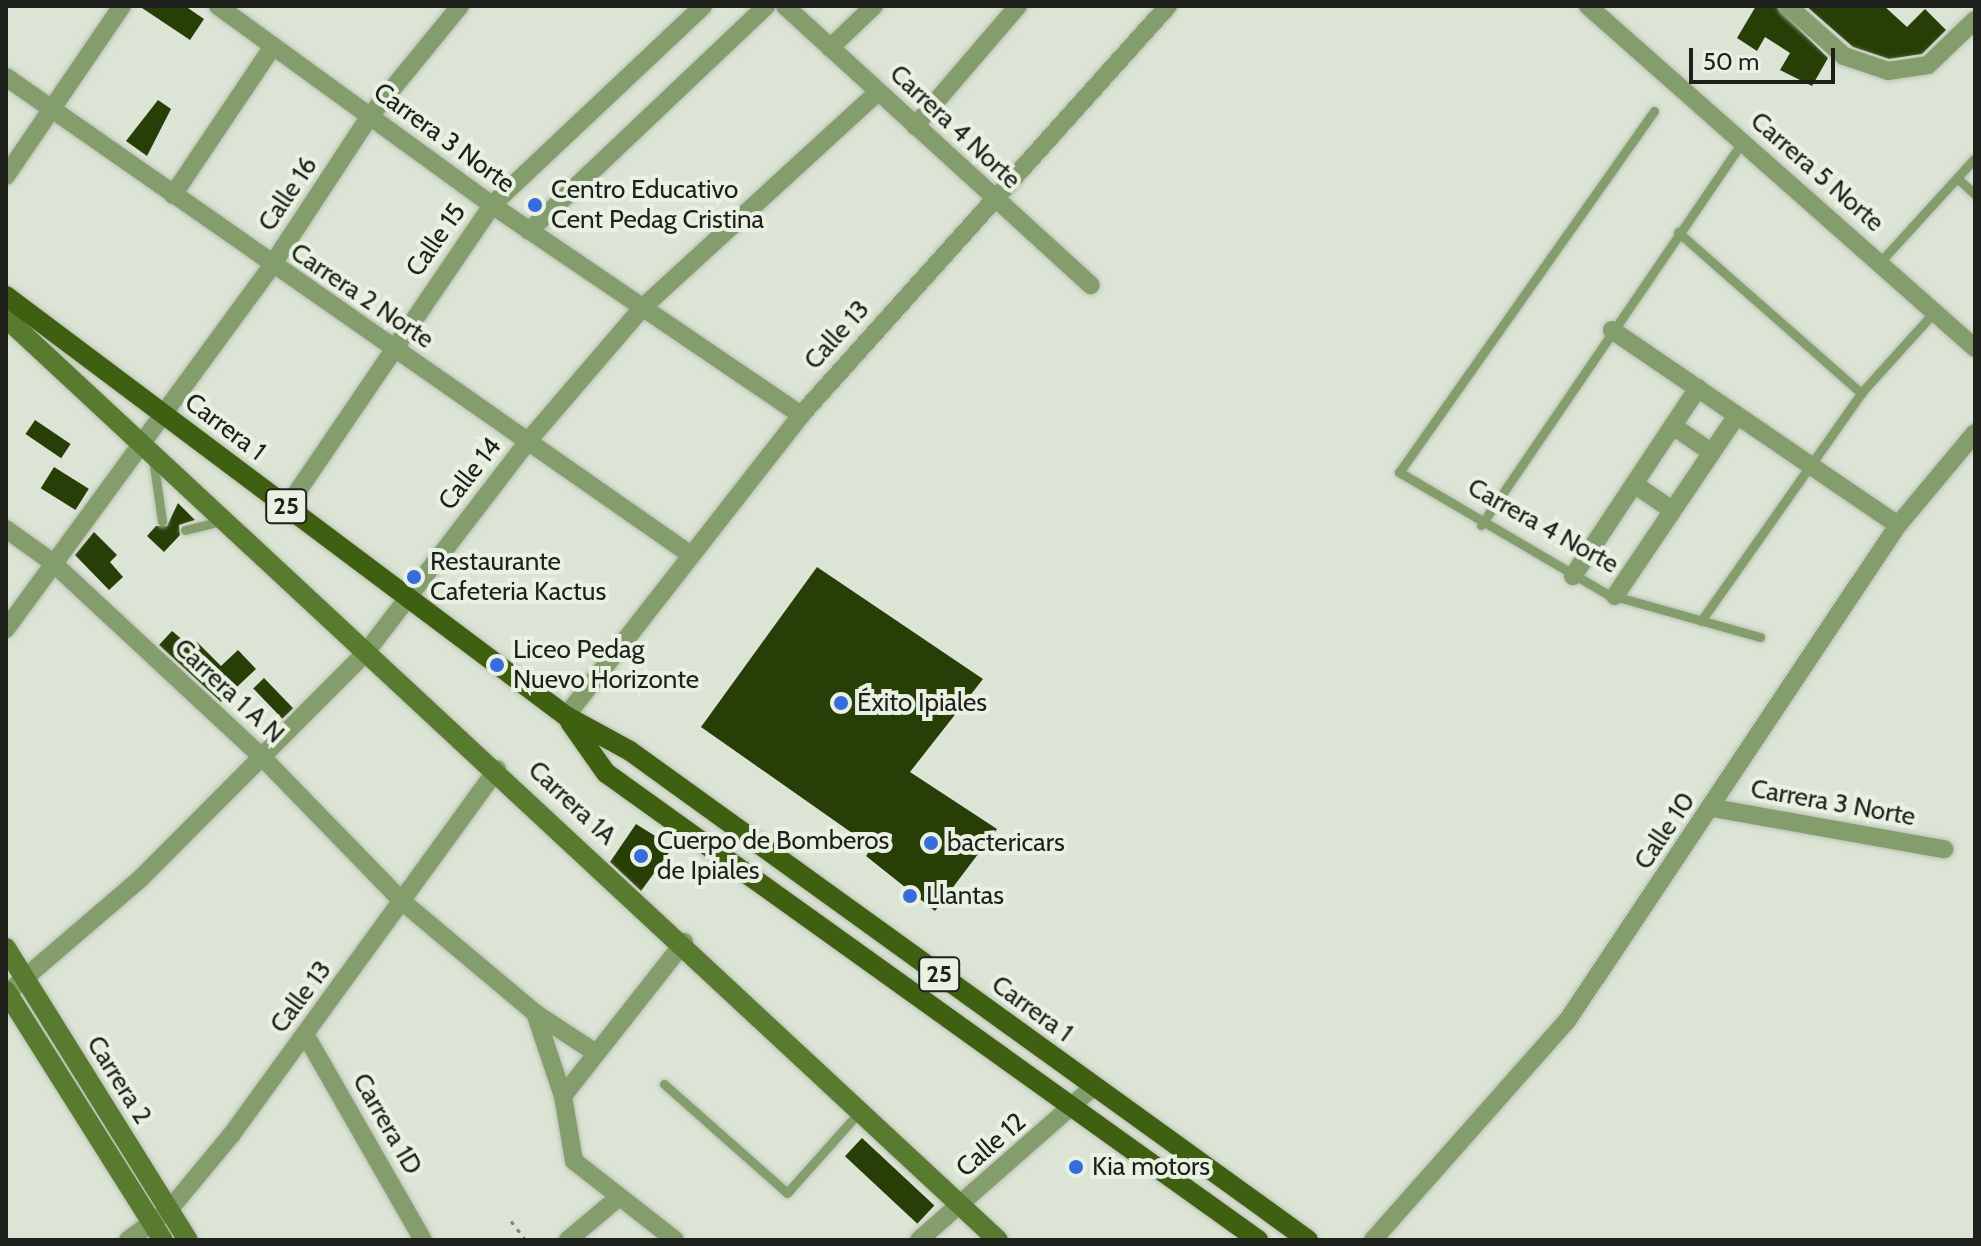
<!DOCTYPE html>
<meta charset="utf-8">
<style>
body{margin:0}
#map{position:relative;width:1981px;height:1246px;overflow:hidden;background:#dce4d5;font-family:Cabin,sans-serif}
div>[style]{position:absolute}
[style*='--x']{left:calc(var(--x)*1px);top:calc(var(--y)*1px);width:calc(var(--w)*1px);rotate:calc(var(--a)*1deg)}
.building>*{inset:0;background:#273e07;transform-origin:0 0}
.path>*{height:3px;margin-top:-1.5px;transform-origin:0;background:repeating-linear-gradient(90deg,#7f847a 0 4px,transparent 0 10px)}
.roads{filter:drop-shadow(0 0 2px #bac1b4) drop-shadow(0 0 2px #bac1b4)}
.lane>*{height:9px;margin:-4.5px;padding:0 4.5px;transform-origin:4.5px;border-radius:4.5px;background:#849d6d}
.street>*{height:18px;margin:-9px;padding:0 9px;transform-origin:9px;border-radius:9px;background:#849d6d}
.secondary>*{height:20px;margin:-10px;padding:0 10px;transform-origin:10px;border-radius:10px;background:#587b30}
.primary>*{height:20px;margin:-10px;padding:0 10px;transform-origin:10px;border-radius:10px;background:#3f6011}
.dots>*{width:22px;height:22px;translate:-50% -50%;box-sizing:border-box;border:4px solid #e9f1e2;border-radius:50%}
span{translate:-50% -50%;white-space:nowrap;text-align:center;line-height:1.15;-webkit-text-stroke:8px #e9f1e2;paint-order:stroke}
.shield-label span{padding:2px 6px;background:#e9f1e2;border:2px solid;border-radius:6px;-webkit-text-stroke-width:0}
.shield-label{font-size:24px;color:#1e211b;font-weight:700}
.street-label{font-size:26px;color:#1e211b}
.poi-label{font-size:26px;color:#1e211b}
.left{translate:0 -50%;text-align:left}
.frame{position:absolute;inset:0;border:8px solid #1e211b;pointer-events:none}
.scale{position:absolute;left:1689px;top:48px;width:146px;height:36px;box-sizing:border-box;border:4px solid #1e211b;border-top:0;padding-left:10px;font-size:24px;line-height:28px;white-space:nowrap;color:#1e211b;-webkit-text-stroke:6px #e9f1e2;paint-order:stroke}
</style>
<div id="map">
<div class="building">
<div style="clip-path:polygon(139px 6px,185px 6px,204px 19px,190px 40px)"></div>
<div style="clip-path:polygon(1756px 6px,1776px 6px,1828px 58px,1812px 86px,1780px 70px,1790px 53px,1765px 37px,1757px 51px,1737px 38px)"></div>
<div style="clip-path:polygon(1806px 6px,1884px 6px,1907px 27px,1925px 9px,1946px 30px,1922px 54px,1889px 59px,1853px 47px)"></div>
<div style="clip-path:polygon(158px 100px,171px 109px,147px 156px,126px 141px)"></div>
<div style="left:35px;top:420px;width:43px;height:17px;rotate:34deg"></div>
<div style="left:54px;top:467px;width:41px;height:25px;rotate:32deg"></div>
<div style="clip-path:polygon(178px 503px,195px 520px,179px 525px,180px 535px,164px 552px,147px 536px,156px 526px,167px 526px)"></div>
<div style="clip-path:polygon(94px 532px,117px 555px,110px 562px,123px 577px,109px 590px,75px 555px)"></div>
<div style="clip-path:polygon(817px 567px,983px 679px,910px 772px,997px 829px,935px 911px,866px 856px,872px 847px,701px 727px)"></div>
<div style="clip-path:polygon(172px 631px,190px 646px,196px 641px,221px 666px,238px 650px,256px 669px,221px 702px,159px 645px)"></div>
<div style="left:264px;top:678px;width:42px;height:15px;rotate:46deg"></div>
<div style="clip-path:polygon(636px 824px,673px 847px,641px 891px,610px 862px)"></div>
<div style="left:862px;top:1138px;width:99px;height:25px;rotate:43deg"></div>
</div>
<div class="path">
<div style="--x:511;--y:1221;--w:24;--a:52"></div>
</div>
<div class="roads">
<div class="lane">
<div style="--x:1654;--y:111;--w:442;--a:125.2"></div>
<div style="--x:1399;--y:472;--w:241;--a:30.4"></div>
<div style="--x:1607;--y:594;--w:159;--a:15.7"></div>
<div style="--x:1957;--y:178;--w:24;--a:42"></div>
<div style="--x:1678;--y:232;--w:244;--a:41.3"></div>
<div style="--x:1881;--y:261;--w:139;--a:-47.6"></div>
<div style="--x:153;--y:459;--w:63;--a:81.7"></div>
<div style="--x:1481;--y:525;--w:463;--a:-55.7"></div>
<div style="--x:185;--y:530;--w:36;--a:-14"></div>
<div style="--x:1701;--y:621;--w:279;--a:-54.9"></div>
<div style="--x:1861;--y:393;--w:110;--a:-47.9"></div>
<div style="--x:664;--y:1084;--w:164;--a:41.5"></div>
<div style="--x:787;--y:1193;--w:110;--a:-48.3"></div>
</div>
<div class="street">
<div style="--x:218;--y:6;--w:339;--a:36"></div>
<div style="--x:492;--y:205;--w:374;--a:34.2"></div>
<div style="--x:785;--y:6;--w:414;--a:42.4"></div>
<div style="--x:1588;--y:6;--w:516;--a:41.47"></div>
<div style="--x:1788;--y:6;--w:75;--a:41.8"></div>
<div style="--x:1844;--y:56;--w:46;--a:18.8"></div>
<div style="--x:1888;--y:71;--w:40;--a:-8.5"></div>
<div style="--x:1928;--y:65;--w:65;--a:-43.8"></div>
<div style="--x:830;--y:48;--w:61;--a:-43.7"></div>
<div style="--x:6;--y:77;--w:835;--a:34.91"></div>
<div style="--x:915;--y:126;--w:158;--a:-49.4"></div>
<div style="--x:6;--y:176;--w:206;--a:-55.7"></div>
<div style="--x:173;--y:195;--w:179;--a:-56.1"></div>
<div style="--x:529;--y:231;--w:327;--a:-43.5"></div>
<div style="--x:1612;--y:330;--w:346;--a:34.3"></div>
<div style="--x:1673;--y:426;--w:46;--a:34.4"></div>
<div style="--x:1634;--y:484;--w:46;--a:34.4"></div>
<div style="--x:287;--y:507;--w:365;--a:-55.8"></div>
<div style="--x:492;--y:205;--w:290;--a:-43.3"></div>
<div style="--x:6;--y:529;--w:57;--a:35.7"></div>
<div style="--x:52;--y:562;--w:285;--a:42.9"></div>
<div style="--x:261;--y:756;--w:205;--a:45.8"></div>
<div style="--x:404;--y:903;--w:171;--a:40"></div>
<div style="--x:535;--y:1013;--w:73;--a:33.3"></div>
<div style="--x:1573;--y:576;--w:226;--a:-56.4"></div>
<div style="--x:1615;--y:596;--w:218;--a:-56"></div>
<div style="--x:6;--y:629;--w:451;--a:-53.8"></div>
<div style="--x:272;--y:265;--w:178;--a:-56.7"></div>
<div style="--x:370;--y:116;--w:142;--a:-50.7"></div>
<div style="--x:566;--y:716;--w:382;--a:-52"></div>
<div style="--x:801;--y:415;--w:550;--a:-48.1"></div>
<div style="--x:1713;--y:808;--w:235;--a:10.1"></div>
<div style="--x:6;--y:994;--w:177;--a:-40.6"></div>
<div style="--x:140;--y:879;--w:322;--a:-45.1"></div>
<div style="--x:367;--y:651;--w:265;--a:-52.5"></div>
<div style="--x:528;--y:441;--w:174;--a:-49.4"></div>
<div style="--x:641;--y:309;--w:321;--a:-42.5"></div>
<div style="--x:535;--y:1013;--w:88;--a:71.4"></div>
<div style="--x:563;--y:1096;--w:66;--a:80.4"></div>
<div style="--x:574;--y:1161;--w:128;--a:38"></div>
<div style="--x:305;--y:1034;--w:237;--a:60.2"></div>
<div style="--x:563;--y:1096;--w:196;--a:-51.8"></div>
<div style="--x:128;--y:1240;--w:51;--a:-36.2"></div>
<div style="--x:169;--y:1210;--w:99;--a:-50.3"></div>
<div style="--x:232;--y:1134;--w:451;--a:-54"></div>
<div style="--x:568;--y:1240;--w:67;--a:-40.1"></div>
<div style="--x:919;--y:1240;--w:233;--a:-41.3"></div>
<div style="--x:1373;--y:1240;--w:293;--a:-48.5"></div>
<div style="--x:1567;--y:1021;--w:596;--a:-56.28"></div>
<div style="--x:1898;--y:525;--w:120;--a:-50.1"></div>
</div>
<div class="secondary">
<div style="--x:6;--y:318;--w:1354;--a:42.91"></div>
<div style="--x:6;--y:948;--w:344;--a:58.1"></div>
<div style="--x:6;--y:991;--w:294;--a:57.8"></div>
</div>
<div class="primary">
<div style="--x:6;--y:296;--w:700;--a:36.87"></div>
<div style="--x:566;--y:716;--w:73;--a:28.7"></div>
<div style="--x:630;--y:751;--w:836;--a:35.8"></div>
<div style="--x:570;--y:722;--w:62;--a:54.8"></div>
<div style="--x:606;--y:773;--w:802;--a:35.61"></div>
</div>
</div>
<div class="dots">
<div style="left:535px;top:205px;background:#366cdb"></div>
<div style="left:414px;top:577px;background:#366cdb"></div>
<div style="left:497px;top:665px;background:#366cdb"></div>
<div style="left:841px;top:703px;background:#366cdb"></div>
<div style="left:931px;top:843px;background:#366cdb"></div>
<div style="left:641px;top:856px;background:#366cdb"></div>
<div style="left:910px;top:896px;background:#366cdb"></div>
<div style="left:1076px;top:1167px;background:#366cdb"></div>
</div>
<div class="shield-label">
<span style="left:286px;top:506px">25</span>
<span style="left:939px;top:974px">25</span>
</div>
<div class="street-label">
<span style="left:955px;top:127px;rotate:43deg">Carrera 4 Norte</span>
<span style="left:444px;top:138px;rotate:36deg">Carrera 3 Norte</span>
<span style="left:1817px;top:172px;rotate:41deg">Carrera 5 Norte</span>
<span style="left:288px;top:194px;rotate:-56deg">Calle 16</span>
<span style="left:436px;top:240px;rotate:-55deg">Calle 15</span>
<span style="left:362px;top:296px;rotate:34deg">Carrera 2 Norte</span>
<span style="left:837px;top:335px;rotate:-48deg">Calle 13</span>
<span style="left:225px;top:427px;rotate:37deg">Carrera 1</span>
<span style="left:470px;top:474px;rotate:-52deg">Calle 14</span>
<span style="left:1543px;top:526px;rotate:29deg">Carrera 4 Norte</span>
<span style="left:229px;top:691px;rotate:43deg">Carrera 1 A N</span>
<span style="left:572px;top:803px;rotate:43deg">Carrera 1A</span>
<span style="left:1833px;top:803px;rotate:10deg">Carrera 3 Norte</span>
<span style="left:1665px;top:831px;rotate:-56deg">Calle 10</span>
<span style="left:301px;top:997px;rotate:-53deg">Calle 13</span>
<span style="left:1032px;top:1009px;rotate:36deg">Carrera 1</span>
<span style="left:119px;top:1080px;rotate:58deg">Carrera 2</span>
<span style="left:387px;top:1124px;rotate:60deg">Carrera 1D</span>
<span style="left:991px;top:1145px;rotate:-41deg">Calle 12</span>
</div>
<div class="poi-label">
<span class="left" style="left:551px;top:205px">Centro Educativo<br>Cent Pedag Cristina</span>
<span class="left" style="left:430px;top:577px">Restaurante<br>Cafeteria Kactus</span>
<span class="left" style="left:513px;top:665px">Liceo Pedag<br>Nuevo Horizonte</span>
<span class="left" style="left:857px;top:703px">Éxito Ipiales</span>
<span class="left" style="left:657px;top:856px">Cuerpo de Bomberos<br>de Ipiales</span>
<span class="left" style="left:947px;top:843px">bactericars</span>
<span class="left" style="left:926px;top:896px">Llantas</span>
<span class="left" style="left:1092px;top:1167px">Kia motors</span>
</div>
<div class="frame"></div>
<div class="scale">50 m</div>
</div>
